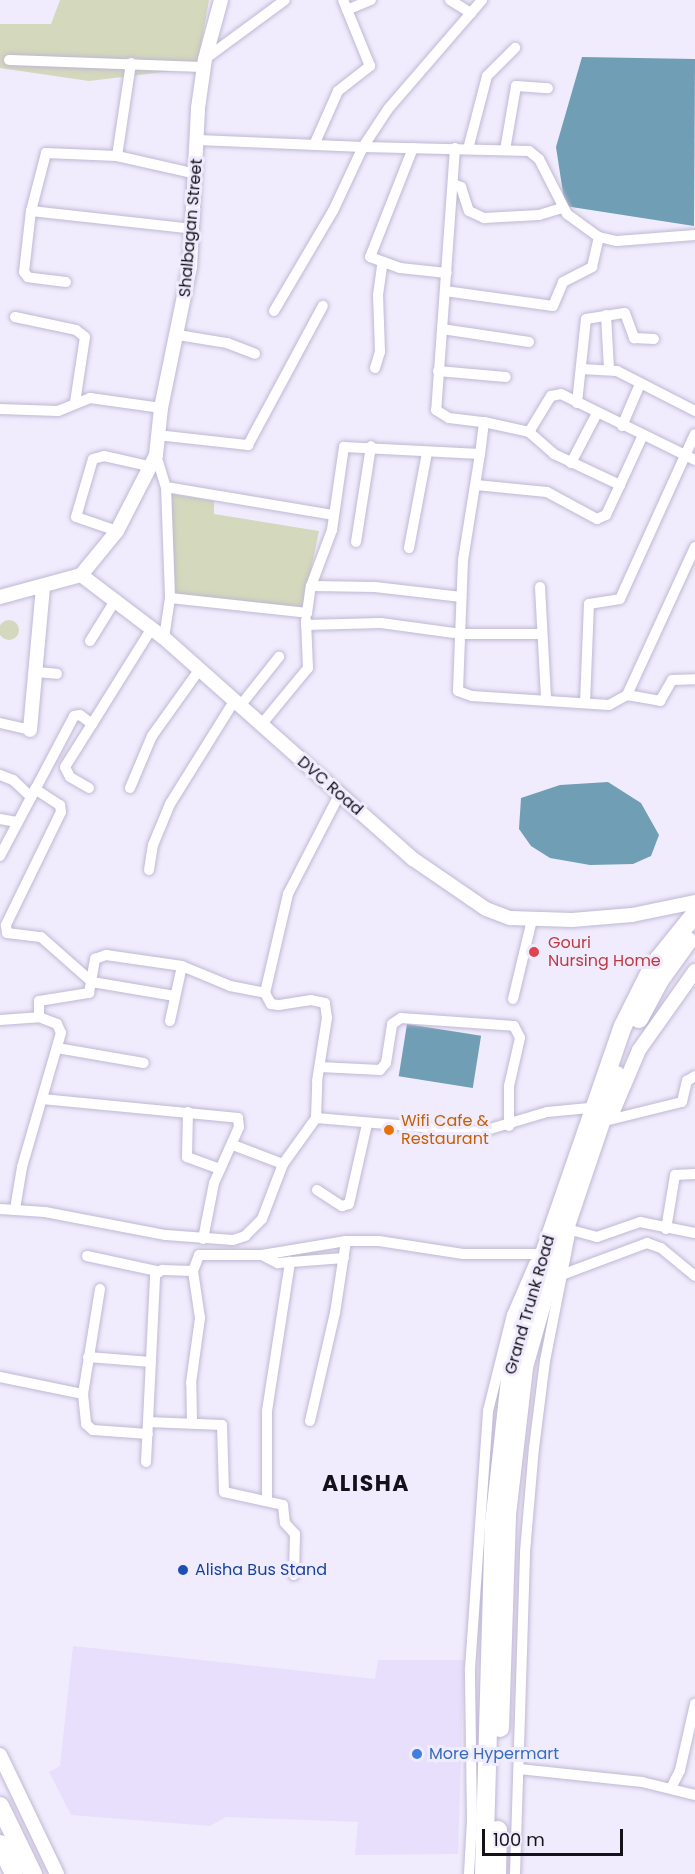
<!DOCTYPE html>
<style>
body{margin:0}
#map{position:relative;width:695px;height:1874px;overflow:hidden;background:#f0ecfd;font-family:Poppins,sans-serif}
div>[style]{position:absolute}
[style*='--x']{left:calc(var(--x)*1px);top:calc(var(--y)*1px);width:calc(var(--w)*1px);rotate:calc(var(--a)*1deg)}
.built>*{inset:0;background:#e7dffc}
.green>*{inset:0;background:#d4d8bc}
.round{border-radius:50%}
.water>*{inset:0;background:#709eb4;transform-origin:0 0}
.roads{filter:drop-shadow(0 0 2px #c0b8d4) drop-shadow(0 0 2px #c0b8d4)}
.street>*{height:10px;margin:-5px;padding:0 5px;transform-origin:5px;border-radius:5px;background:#fff}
.secondary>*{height:14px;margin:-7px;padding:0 7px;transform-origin:7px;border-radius:7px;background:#fff}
.highway>*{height:18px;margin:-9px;padding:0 9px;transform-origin:9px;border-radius:9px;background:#fff}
.dots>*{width:16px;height:16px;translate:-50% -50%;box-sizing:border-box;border:3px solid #f0ecfd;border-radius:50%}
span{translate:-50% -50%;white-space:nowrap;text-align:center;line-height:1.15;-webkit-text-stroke:6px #f0ecfd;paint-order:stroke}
.street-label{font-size:16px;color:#14111b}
.health-label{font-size:16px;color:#be3a42}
.left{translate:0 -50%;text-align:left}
.food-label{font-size:16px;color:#c56008}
.transit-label{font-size:16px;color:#164399}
.shop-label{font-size:16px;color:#366cbe}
.district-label{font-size:22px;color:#14111b;font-weight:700;letter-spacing:1.5px}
.scale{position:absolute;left:482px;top:1829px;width:141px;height:27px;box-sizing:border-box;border:3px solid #14111b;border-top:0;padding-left:8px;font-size:18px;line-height:21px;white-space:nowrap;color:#14111b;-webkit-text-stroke:4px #f0ecfd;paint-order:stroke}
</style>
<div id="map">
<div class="built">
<div style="clip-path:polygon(73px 1646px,375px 1679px,378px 1660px,464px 1660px,458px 1854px,355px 1855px,358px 1822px,226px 1817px,210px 1826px,71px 1815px,49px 1772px,60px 1766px)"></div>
</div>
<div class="green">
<div style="clip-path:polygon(60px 0,209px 0,197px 68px,89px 81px,0 68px,0 24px,51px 24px)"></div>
<div style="clip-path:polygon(171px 494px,214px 501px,214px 514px,319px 531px,303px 608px,174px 594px)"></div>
<div class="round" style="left:-1px;top:620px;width:20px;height:20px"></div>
</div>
<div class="water">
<div style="clip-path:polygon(582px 57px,695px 59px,694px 226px,565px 206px,556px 147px)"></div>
<div style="clip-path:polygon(608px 782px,641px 803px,659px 835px,651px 856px,633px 864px,590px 865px,550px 858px,531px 846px,519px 829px,521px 798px,560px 785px)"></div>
<div style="left:407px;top:1024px;width:75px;height:53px;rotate:9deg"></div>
</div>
<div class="roads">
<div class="street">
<div style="--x:450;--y:0;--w:25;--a:32"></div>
<div style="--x:347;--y:10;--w:26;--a:-23"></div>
<div style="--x:205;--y:59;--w:99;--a:-36.4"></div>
<div style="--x:9;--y:60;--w:195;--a:2.1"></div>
<div style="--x:198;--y:140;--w:165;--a:2.4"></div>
<div style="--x:363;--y:147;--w:45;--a:-56.7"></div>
<div style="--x:388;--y:109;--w:144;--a:-49.2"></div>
<div style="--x:314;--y:145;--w:59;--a:-66"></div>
<div style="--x:338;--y:91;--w:41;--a:-38"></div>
<div style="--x:370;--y:66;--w:71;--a:-112.2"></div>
<div style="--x:413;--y:148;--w:117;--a:111.5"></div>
<div style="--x:370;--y:257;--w:32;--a:20"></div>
<div style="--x:400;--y:268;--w:47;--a:6.1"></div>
<div style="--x:455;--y:148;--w:263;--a:94.1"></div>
<div style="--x:436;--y:410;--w:15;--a:32"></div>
<div style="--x:449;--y:418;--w:35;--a:7"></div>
<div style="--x:484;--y:422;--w:32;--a:97"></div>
<div style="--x:468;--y:149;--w:75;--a:-75.4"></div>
<div style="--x:487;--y:76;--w:40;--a:-45"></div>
<div style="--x:505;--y:150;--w:65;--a:-80.2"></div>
<div style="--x:516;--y:86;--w:32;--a:4"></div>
<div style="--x:117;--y:156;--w:94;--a:-81.4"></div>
<div style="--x:453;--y:184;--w:9;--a:21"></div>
<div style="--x:461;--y:187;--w:25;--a:72"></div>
<div style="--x:469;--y:211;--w:17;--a:25"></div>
<div style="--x:484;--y:218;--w:55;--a:-3.1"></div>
<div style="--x:539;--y:215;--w:24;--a:-17"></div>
<div style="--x:31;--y:211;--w:163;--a:6.3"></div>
<div style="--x:66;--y:282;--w:38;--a:-173"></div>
<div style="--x:28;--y:277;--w:6;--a:-129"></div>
<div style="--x:24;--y:272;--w:61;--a:-83.5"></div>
<div style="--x:31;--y:211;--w:60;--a:-75.5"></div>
<div style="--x:46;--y:153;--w:71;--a:2.4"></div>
<div style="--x:117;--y:156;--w:81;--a:12.8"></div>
<div style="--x:445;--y:291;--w:109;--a:7.9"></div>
<div style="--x:553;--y:306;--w:26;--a:-67"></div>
<div style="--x:563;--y:282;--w:33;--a:-27"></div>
<div style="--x:592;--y:267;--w:31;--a:-77"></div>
<div style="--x:274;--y:311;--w:116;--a:-59.5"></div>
<div style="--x:333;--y:211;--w:71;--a:-64.9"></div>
<div style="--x:363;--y:147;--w:166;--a:1.4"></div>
<div style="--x:529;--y:151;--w:13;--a:39"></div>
<div style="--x:539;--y:159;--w:62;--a:63"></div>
<div style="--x:567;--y:214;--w:39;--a:36"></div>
<div style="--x:599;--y:237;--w:18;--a:13"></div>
<div style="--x:617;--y:241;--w:78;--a:-4.4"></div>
<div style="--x:606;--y:315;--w:53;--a:86.8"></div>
<div style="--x:15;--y:317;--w:62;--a:12"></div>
<div style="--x:76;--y:330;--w:11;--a:38"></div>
<div style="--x:85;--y:337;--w:66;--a:98.7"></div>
<div style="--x:442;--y:329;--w:88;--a:8.5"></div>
<div style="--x:178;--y:335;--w:50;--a:9.3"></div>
<div style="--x:227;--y:343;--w:30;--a:21"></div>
<div style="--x:375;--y:368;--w:17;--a:-73"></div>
<div style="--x:380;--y:352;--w:57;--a:-92"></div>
<div style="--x:378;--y:295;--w:30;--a:-82"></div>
<div style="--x:581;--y:369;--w:36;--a:3"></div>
<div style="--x:617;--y:371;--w:88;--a:27.1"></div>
<div style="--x:438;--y:371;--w:68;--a:5"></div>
<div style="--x:577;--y:403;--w:84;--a:-83.9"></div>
<div style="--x:586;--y:319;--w:39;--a:-9"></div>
<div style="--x:625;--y:313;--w:27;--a:70"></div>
<div style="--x:634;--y:338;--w:20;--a:3"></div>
<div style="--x:0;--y:409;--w:58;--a:2"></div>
<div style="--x:58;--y:411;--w:35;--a:-22"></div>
<div style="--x:90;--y:398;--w:72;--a:8"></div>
<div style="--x:484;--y:422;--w:46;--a:12.5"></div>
<div style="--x:529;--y:432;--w:42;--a:-58.6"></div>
<div style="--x:551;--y:396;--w:10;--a:-11"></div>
<div style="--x:561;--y:394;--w:149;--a:26.2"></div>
<div style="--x:622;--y:426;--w:46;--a:-66.8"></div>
<div style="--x:529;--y:432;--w:33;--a:41"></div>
<div style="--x:554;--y:454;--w:73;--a:25.2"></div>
<div style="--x:620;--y:485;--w:55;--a:-65.3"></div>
<div style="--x:157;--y:435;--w:92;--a:6.3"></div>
<div style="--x:248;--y:445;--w:158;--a:-61.7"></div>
<div style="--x:156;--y:455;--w:34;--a:73"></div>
<div style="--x:166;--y:487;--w:111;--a:87.9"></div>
<div style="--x:170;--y:598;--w:40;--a:98.5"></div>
<div style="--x:571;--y:463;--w:54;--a:-62.5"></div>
<div style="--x:476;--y:485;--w:71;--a:5.6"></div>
<div style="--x:547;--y:492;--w:57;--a:28.4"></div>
<div style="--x:597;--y:519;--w:10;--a:-24"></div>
<div style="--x:606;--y:515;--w:33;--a:-65"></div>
<div style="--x:166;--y:487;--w:169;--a:9.5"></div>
<div style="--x:117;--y:531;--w:43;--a:-161.1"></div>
<div style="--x:76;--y:517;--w:60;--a:-73.7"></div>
<div style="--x:93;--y:459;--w:11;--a:-15"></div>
<div style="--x:104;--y:456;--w:45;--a:12.8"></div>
<div style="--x:356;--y:542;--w:97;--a:-81.1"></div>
<div style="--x:409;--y:548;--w:97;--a:-79.3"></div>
<div style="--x:311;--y:586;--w:64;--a:0.9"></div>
<div style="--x:375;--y:587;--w:87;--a:6.6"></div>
<div style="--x:540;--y:587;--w:112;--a:86.9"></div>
<div style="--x:170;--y:598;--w:138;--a:6.2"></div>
<div style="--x:307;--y:613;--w:27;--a:-82"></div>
<div style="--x:311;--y:586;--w:60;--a:-69.4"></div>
<div style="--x:332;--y:530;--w:84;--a:-81.8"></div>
<div style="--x:344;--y:447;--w:136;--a:2.9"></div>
<div style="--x:480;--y:454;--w:107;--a:99.1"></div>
<div style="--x:463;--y:560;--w:131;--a:92.2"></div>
<div style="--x:458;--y:691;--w:15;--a:20"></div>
<div style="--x:472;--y:696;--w:137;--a:3.8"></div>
<div style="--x:609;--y:705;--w:21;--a:-29"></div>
<div style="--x:627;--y:695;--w:163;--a:-65.3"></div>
<div style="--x:306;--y:625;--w:75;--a:-1.5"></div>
<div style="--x:381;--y:623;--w:81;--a:7.8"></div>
<div style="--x:461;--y:634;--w:81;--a:0"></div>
<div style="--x:90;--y:641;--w:49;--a:-58.2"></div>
<div style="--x:36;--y:672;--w:21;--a:5"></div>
<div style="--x:627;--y:695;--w:34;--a:10"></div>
<div style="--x:660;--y:701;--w:24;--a:-60"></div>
<div style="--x:672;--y:680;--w:23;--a:-2"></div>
<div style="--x:585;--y:703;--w:99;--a:-87.7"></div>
<div style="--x:589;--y:604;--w:31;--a:-9"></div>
<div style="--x:620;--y:599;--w:181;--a:-65.6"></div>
<div style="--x:240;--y:706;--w:63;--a:-51.5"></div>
<div style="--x:0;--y:723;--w:31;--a:13"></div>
<div style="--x:261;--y:725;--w:74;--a:-50.5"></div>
<div style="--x:308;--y:668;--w:48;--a:-92.4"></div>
<div style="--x:0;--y:775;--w:14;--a:21"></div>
<div style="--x:13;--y:780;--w:25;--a:43"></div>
<div style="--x:89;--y:788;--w:22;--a:-150"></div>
<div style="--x:70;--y:777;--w:11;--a:-117"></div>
<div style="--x:65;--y:767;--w:51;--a:-57.9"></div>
<div style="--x:130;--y:788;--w:56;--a:-67.1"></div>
<div style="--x:152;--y:736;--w:81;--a:-54.5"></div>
<div style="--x:35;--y:789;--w:30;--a:33"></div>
<div style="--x:60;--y:805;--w:7;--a:82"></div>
<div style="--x:61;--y:812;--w:126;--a:116"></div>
<div style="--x:6;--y:925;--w:8;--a:83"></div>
<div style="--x:7;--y:933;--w:34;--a:7"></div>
<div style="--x:41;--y:937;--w:68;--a:41.4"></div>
<div style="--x:92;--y:982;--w:84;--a:9.6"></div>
<div style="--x:0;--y:819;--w:17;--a:10"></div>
<div style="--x:0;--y:856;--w:158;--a:-62.1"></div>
<div style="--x:74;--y:716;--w:6;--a:-9"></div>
<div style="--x:80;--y:715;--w:15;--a:37"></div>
<div style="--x:92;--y:724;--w:113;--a:-58"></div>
<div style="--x:149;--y:870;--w:25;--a:-81"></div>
<div style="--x:153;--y:845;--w:44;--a:-67.5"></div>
<div style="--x:170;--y:804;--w:121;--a:-58.1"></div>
<div style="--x:513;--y:999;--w:81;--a:-76.5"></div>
<div style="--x:0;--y:1020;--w:39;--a:-4"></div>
<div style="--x:170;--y:1021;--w:56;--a:-77.7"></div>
<div style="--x:57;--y:1048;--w:88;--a:9.8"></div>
<div style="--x:320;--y:1067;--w:60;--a:2.9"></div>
<div style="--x:380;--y:1070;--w:9;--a:-49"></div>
<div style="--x:386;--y:1063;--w:39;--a:-81"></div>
<div style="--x:392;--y:1024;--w:11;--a:-34"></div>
<div style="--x:401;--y:1018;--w:113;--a:4"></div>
<div style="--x:514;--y:1026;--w:13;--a:63"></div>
<div style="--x:520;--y:1038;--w:49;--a:102.9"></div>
<div style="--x:509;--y:1086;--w:40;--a:90"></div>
<div style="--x:42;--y:1099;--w:197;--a:5.5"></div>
<div style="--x:238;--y:1118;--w:9;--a:84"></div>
<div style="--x:239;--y:1127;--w:61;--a:114.1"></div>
<div style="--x:214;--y:1183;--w:57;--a:101.1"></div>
<div style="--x:188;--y:1112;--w:45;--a:91.3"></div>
<div style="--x:187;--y:1157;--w:35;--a:20"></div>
<div style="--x:316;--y:1118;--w:37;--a:-88"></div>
<div style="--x:317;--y:1081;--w:64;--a:-81"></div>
<div style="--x:327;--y:1018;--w:15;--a:-98"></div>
<div style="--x:325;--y:1003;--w:14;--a:-168"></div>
<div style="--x:311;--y:1000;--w:33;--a:171"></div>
<div style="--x:278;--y:1005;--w:7;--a:-172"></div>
<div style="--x:271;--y:1004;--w:13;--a:-119"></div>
<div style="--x:265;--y:993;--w:102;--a:-76.9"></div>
<div style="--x:288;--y:894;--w:111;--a:-62.7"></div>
<div style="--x:609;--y:1120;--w:75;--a:-13.9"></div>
<div style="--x:682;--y:1102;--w:22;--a:-77"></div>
<div style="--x:687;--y:1081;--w:9;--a:-32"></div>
<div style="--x:233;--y:1145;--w:53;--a:20.8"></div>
<div style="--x:317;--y:1190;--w:30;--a:33"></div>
<div style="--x:342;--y:1206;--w:7;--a:-16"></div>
<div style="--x:349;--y:1204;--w:82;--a:-77.3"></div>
<div style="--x:0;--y:1209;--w:45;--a:3.8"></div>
<div style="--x:45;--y:1212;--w:123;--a:10.8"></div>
<div style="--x:166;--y:1235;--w:67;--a:4.3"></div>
<div style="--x:233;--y:1240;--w:13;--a:-18"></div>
<div style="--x:245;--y:1236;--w:24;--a:-45"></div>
<div style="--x:262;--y:1219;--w:59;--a:-69.1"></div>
<div style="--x:283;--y:1164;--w:57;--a:-54.3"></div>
<div style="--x:316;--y:1118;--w:165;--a:4.9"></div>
<div style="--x:480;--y:1132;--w:70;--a:-16.6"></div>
<div style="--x:547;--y:1112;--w:53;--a:-5.4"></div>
<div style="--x:15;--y:1209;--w:43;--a:-80.5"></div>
<div style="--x:22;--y:1167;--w:140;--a:-73.8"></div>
<div style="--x:61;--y:1033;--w:10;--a:-114"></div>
<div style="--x:57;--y:1024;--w:19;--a:-159"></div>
<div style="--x:39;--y:1017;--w:16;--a:-90"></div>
<div style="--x:39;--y:1001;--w:51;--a:-9.1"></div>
<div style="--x:89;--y:993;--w:35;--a:-80"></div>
<div style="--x:95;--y:959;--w:12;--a:-20"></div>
<div style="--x:106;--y:955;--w:77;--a:8.2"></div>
<div style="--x:182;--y:966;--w:52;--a:22.6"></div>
<div style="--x:230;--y:986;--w:36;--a:11"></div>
<div style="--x:666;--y:1229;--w:55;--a:-80.5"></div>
<div style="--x:675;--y:1175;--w:20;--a:-3"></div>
<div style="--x:571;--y:1230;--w:27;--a:15"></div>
<div style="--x:597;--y:1237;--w:46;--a:-19.2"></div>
<div style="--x:640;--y:1222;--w:56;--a:11.3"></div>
<div style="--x:262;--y:1255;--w:18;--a:27"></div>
<div style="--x:278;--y:1263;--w:66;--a:-4.3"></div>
<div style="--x:87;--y:1256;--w:72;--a:12.1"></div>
<div style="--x:564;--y:1274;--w:89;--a:-20.5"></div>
<div style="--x:647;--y:1243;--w:15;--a:20"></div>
<div style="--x:661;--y:1248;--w:44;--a:39.5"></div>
<div style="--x:100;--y:1289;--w:106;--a:99.2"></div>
<div style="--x:83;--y:1394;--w:30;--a:84"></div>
<div style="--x:86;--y:1424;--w:9;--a:41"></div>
<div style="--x:93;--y:1430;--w:55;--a:4.2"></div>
<div style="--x:88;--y:1357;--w:63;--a:4.5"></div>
<div style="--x:0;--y:1377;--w:85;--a:11.6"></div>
<div style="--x:310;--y:1421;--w:111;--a:-77"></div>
<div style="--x:335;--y:1313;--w:73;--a:-81.3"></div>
<div style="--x:148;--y:1422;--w:74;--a:2.3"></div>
<div style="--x:222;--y:1425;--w:67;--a:88.3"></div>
<div style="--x:224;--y:1492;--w:60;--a:12.4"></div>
<div style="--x:283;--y:1505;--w:18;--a:84"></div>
<div style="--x:285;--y:1523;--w:15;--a:48"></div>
<div style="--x:295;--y:1534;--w:41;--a:91.4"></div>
<div style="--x:192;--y:1422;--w:39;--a:-91"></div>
<div style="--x:191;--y:1383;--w:66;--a:-82.1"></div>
<div style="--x:200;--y:1318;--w:48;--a:-98.5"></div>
<div style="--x:193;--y:1271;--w:17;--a:-69"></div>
<div style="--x:199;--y:1255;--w:63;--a:0"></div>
<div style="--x:262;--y:1255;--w:85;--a:-9.5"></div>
<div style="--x:346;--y:1241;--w:33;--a:0"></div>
<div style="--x:379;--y:1241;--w:85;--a:8.8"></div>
<div style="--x:463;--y:1254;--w:77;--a:0"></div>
<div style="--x:146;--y:1462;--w:187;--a:-87.2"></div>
<div style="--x:155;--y:1275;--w:9;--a:-36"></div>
<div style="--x:162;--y:1270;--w:31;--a:2"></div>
<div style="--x:267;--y:1499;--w:88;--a:-90"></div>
<div style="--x:267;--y:1411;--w:151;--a:-81.2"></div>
<div style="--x:519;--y:1769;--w:124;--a:6"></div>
<div style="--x:642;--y:1782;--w:55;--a:13.8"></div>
<div style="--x:671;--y:1788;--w:20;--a:-63"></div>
<div style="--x:680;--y:1770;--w:68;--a:-77.2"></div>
<div style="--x:469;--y:1874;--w:54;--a:-86.8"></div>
<div style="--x:472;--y:1820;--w:151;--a:-90.8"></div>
<div style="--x:470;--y:1669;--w:259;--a:-86"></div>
<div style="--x:488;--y:1411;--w:99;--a:-76"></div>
<div style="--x:512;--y:1315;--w:56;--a:-66.7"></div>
<div style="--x:515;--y:1874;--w:322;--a:-88.2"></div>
<div style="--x:525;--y:1552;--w:104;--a:-85.1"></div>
<div style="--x:534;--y:1448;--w:88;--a:-82.8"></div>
<div style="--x:545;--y:1361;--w:129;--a:-78.9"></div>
</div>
<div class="secondary">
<div style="--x:81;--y:575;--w:57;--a:-50.7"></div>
<div style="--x:117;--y:531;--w:85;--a:-62.8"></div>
<div style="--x:156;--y:455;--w:47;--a:-83.9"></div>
<div style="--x:161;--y:408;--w:144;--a:-78.4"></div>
<div style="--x:190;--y:267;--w:159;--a:-87.1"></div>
<div style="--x:198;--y:108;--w:49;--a:-81.9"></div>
<div style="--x:205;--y:59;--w:61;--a:-74.8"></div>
<div style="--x:0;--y:597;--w:84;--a:-15.2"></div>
<div style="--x:81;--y:575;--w:104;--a:37.2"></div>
<div style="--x:164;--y:638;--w:333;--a:41.6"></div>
<div style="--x:413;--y:859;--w:88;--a:34.4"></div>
<div style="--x:486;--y:909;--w:26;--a:21"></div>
<div style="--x:510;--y:918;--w:62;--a:1.8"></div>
<div style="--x:572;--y:920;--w:60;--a:-4.8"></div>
<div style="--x:632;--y:915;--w:64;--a:-11.7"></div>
<div style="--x:30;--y:730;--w:143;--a:-84.8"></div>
<div style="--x:611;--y:1116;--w:72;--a:-67"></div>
<div style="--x:639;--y:1050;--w:97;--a:-54.7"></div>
<div style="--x:0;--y:1755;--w:132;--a:64.4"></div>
</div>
<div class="highway">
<div style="--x:639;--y:1019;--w:44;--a:-61.7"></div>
<div style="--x:660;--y:980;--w:48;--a:-54.3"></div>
<div style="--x:500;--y:1728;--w:213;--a:-88.1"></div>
<div style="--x:507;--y:1515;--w:149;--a:-83.4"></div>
<div style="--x:524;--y:1367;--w:113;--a:-74.1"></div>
<div style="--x:555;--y:1258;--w:193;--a:-71.3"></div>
<div style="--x:0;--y:1806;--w:76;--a:64.1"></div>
<div style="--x:0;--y:1844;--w:33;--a:65"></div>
<div style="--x:484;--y:1874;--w:350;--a:-88.4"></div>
<div style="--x:494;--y:1524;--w:154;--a:-83.7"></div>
<div style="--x:511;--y:1371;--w:100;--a:-75"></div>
<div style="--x:537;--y:1274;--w:262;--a:-70.9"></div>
<div style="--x:623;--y:1026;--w:67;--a:-63.4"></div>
<div style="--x:653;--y:966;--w:67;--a:-51.1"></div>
<div style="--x:497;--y:1874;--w:44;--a:-88.7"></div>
</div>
</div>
<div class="dots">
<div style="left:534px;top:952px;background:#e0444e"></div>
<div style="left:389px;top:1130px;background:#e8710a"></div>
<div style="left:183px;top:1570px;background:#1a4fb4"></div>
<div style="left:417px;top:1754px;background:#3f7fe0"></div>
</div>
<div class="street-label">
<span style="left:191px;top:228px;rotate:-85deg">Shalbagan Street</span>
<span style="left:330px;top:786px;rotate:41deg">DVC Road</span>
<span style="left:530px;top:1305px;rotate:-74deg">Grand Trunk Road</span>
</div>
<div class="health-label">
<span class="left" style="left:548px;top:952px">Gouri<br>Nursing Home</span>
</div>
<div class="food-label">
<span class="left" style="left:401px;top:1130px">Wifi Cafe &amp;<br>Restaurant</span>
</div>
<div class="transit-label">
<span class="left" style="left:195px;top:1570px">Alisha Bus Stand</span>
</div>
<div class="shop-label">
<span class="left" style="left:429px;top:1754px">More Hypermart</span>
</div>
<div class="district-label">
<span style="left:366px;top:1484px">ALISHA</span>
</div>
<div class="scale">100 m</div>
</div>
